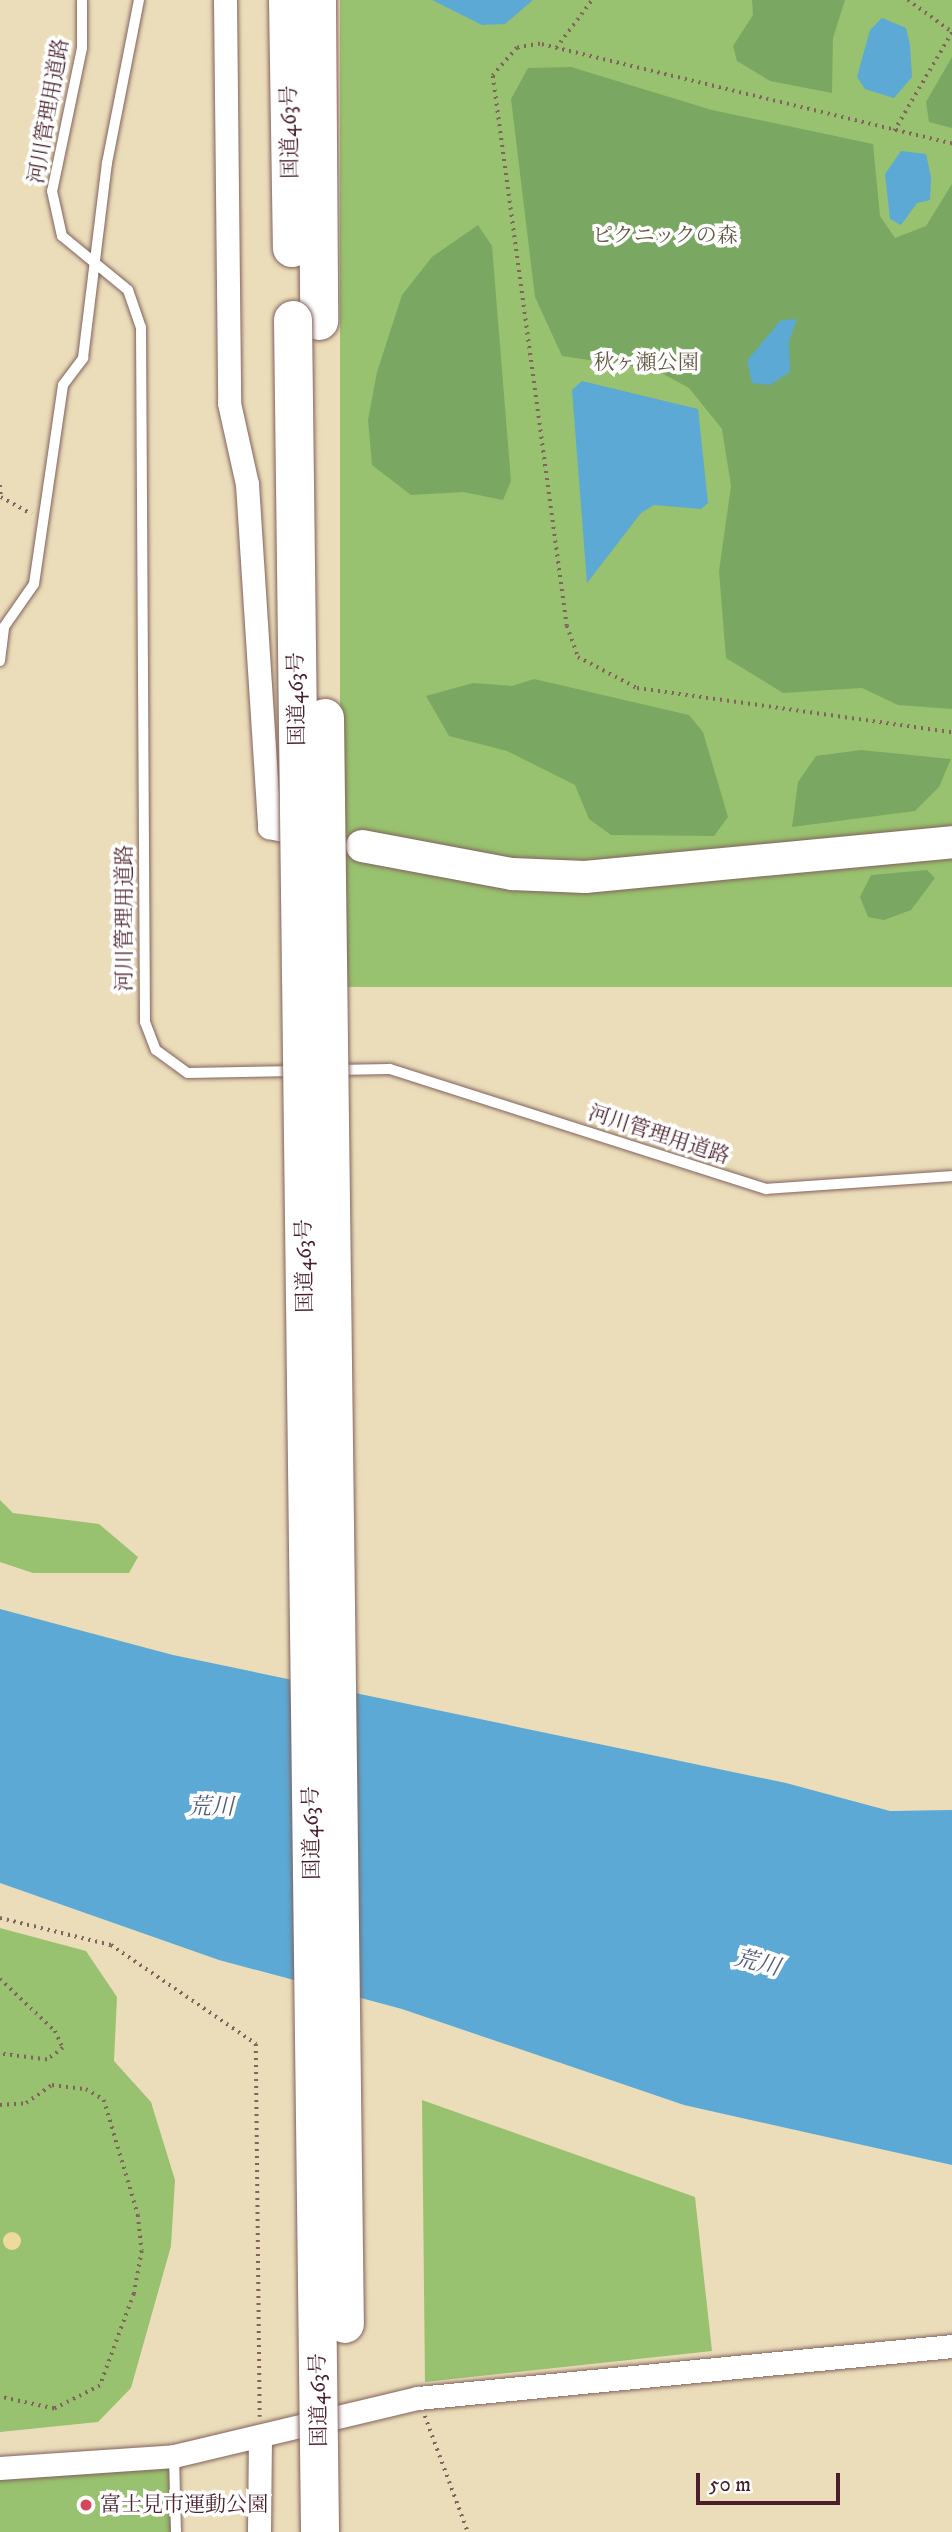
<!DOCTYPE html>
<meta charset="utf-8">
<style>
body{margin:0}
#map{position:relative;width:952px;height:2532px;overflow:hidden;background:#ebddba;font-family:"IM FELL DW Pica","Noto Serif JP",serif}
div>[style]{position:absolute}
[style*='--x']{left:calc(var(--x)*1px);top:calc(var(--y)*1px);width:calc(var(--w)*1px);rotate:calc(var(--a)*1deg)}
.green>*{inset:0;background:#98c26f;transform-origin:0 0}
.forest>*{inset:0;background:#7aa862}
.sand>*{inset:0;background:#eeda9e}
.round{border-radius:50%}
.water>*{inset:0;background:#5ba9d4}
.path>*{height:3.5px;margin-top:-1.75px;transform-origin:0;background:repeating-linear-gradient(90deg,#82625d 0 2px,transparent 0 7px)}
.roads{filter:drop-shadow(0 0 2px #82625d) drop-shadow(0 0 2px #82625d)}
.lane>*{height:10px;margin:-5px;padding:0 5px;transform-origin:5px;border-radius:5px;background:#fff}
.street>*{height:23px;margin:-11.5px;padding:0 11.5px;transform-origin:11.5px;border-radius:11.5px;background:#fff}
.secondary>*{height:32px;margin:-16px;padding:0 16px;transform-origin:16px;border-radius:16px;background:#fff}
.highway>*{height:38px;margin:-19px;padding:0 19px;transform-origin:19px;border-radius:19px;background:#fff}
.bridges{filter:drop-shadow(0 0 2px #82625d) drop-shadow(0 0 2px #82625d)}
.highway-bridge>*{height:38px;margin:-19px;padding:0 19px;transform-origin:19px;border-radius:19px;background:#fff}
.dots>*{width:19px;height:19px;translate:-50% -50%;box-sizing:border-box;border:4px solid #fff;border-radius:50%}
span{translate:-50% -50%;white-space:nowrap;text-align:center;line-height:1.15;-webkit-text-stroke:7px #fff;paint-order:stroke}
.street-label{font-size:21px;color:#4a1f2b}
.park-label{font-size:21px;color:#655843}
.poi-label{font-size:21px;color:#4a1f2b}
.left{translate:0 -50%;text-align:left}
.water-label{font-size:23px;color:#525d77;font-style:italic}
.scale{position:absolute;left:696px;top:2473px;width:144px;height:32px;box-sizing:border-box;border:4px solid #4a1f2b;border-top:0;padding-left:9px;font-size:21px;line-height:24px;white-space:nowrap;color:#4a1f2b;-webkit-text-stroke:5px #fff;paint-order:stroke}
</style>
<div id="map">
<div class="green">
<div style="left:340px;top:0;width:612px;height:987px"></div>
<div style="clip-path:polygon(0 1500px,13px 1513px,99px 1524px,138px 1557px,129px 1573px,33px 1573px,0 1562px)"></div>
<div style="clip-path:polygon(0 1928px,86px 1951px,117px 1997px,114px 2061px,151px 2102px,175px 2180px,171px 2246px,131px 2388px,98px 2422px,0 2432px)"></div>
<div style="clip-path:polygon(422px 2100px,695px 2197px,712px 2351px,425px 2382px)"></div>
<div style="clip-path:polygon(169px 2462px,172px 2532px,0 2532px,0 2477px)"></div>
</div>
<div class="forest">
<div style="clip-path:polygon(752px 0,845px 0,833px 38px,832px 93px,770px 81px,737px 61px,733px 46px,753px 15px)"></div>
<div style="clip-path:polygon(952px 57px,952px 128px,929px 122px,926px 102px)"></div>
<div style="clip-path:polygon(571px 67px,712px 110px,873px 144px,880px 216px,895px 238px,926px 226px,952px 184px,952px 709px,898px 705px,862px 688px,783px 693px,726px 658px,719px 571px,731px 486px,722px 429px,689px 388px,656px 370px,562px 356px,535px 297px,511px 99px,528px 68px)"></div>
<div style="clip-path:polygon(478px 225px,492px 246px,511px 481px,503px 500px,463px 492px,411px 495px,372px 465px,368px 420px,377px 372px,402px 295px,432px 257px)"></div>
<div style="clip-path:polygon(534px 679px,689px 715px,703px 732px,728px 817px,714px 836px,611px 835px,589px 819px,575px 785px,507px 751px,449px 736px,426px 696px,473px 683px,512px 686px)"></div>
<div style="clip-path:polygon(861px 750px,951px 759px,939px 787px,915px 811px,792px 827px,798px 782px,816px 756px)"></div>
<div style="clip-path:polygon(927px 870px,935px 878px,911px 910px,884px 920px,868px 917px,860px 897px,871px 875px)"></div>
</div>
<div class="sand">
<div class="round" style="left:3px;top:2232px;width:18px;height:18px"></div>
</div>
<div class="water">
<div style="clip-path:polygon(432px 0,533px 0,505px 24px,482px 25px)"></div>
<div style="clip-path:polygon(882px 18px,906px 28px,910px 45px,912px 77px,894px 98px,865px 89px,857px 77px,870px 30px)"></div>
<div style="clip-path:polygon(901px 151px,926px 154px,931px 177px,930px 200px,917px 203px,901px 225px,890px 219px,885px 174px)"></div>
<div style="clip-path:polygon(797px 319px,789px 342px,790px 372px,770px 385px,752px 383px,747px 361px,781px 320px)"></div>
<div style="clip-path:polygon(582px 381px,698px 409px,708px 503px,701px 509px,654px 505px,641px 513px,587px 583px,572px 390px)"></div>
<div style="clip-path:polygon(0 1609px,173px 1655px,786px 1783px,890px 1811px,952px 1810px,952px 2165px,684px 2105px,402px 2009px,219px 1960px,0 1883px)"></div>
</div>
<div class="path">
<div style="--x:908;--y:0;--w:54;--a:36"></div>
<div style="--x:556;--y:48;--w:60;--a:-53.1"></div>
<div style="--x:894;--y:131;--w:115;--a:-59.6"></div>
<div style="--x:952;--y:144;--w:424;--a:-166.4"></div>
<div style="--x:540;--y:44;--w:23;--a:170"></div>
<div style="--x:517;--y:48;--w:37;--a:131"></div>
<div style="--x:493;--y:76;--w:555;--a:82.34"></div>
<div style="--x:567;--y:626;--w:33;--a:70"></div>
<div style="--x:578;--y:657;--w:67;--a:27.7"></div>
<div style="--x:637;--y:688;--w:318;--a:8"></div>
<div style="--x:0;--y:485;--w:12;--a:85"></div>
<div style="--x:1;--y:497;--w:35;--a:29"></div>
<div style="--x:0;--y:1918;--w:114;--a:13.7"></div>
<div style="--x:111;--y:1945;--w:176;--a:34.3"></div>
<div style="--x:256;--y:2044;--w:373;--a:89.4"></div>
<div style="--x:0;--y:1979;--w:76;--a:43.4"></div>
<div style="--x:55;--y:2031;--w:19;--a:65"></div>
<div style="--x:63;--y:2048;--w:20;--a:143"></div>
<div style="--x:47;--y:2060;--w:47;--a:-172.7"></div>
<div style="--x:0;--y:2105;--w:26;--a:-4"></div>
<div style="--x:26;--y:2103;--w:32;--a:-35"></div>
<div style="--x:52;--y:2085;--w:34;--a:7"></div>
<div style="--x:86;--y:2089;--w:21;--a:31"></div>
<div style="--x:104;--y:2100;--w:120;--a:73.5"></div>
<div style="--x:138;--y:2215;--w:36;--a:84"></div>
<div style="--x:142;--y:2251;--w:44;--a:100.5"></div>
<div style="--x:134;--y:2294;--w:98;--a:110.3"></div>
<div style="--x:100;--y:2386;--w:51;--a:153.4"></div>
<div style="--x:54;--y:2409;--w:55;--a:-167.5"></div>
<div style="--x:425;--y:2416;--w:124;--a:69.7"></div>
</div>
<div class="roads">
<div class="lane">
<div style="--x:82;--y:0;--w:48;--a:90"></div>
<div style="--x:82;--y:48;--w:146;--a:101.8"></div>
<div style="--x:52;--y:191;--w:46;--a:77.5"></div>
<div style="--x:62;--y:236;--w:85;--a:39.3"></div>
<div style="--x:128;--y:290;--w:39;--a:71"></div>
<div style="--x:141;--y:327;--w:695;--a:89.67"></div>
<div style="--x:145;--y:1022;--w:30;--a:69"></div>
<div style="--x:156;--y:1050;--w:39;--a:36"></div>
<div style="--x:188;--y:1073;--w:107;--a:-1.1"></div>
<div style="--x:0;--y:661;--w:34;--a:-83"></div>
<div style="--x:4;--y:627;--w:52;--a:-55.1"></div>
<div style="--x:34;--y:584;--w:201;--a:-81.7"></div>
<div style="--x:63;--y:385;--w:34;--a:-53"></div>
<div style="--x:83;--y:358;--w:196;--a:-83"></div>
<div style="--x:107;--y:163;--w:166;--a:-78.9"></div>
<div style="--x:335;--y:1070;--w:55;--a:-1"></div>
<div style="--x:390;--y:1069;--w:395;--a:17.7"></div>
<div style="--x:766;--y:1189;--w:186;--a:-4"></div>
<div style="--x:174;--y:2456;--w:76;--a:88.5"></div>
</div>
<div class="street">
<div style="--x:225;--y:0;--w:403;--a:89.4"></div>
<div style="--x:229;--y:403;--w:83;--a:77.5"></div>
<div style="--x:247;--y:484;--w:344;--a:86.3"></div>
<div style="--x:269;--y:827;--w:43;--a:12.1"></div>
<div style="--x:0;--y:2468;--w:174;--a:-3.9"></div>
<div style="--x:174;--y:2456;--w:251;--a:-13.4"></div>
<div style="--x:418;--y:2398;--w:537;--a:-5.56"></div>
<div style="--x:259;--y:2532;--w:96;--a:-89.4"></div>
</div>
<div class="secondary">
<div style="--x:362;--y:846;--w:153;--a:10.6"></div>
<div style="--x:512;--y:874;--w:73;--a:2.4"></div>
<div style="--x:585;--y:877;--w:369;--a:-5.4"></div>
</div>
<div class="highway">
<div style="--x:288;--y:0;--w:248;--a:89.1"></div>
<div style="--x:317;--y:0;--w:321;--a:89.6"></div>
</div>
</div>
<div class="bridges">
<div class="highway-bridge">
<div style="--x:293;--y:320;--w:2212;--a:89.3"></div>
<div style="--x:325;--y:718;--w:1606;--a:89.29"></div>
</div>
</div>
<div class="dots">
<div style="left:86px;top:2505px;background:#d1495b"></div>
</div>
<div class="street-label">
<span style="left:49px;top:111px;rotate:-80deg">河川管理用道路</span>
<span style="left:290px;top:132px;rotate:-91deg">国道463号</span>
<span style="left:297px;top:699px;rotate:-91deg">国道463号</span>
<span style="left:125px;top:918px;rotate:-90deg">河川管理用道路</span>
<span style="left:659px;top:1135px;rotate:18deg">河川管理用道路</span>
<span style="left:305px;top:1266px;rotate:-91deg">国道463号</span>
<span style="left:312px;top:1833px;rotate:-91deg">国道463号</span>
<span style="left:319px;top:2400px;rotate:-91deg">国道463号</span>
</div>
<div class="park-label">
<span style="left:665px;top:236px">ピクニックの森</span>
<span style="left:646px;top:363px">秋ヶ瀬公園</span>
</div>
<div class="poi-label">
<span class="left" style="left:100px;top:2505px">富士見市運動公園</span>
</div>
<div class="water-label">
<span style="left:211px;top:1808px">荒川</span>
<span style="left:757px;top:1964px;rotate:14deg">荒川</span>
</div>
<div class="scale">50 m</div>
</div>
